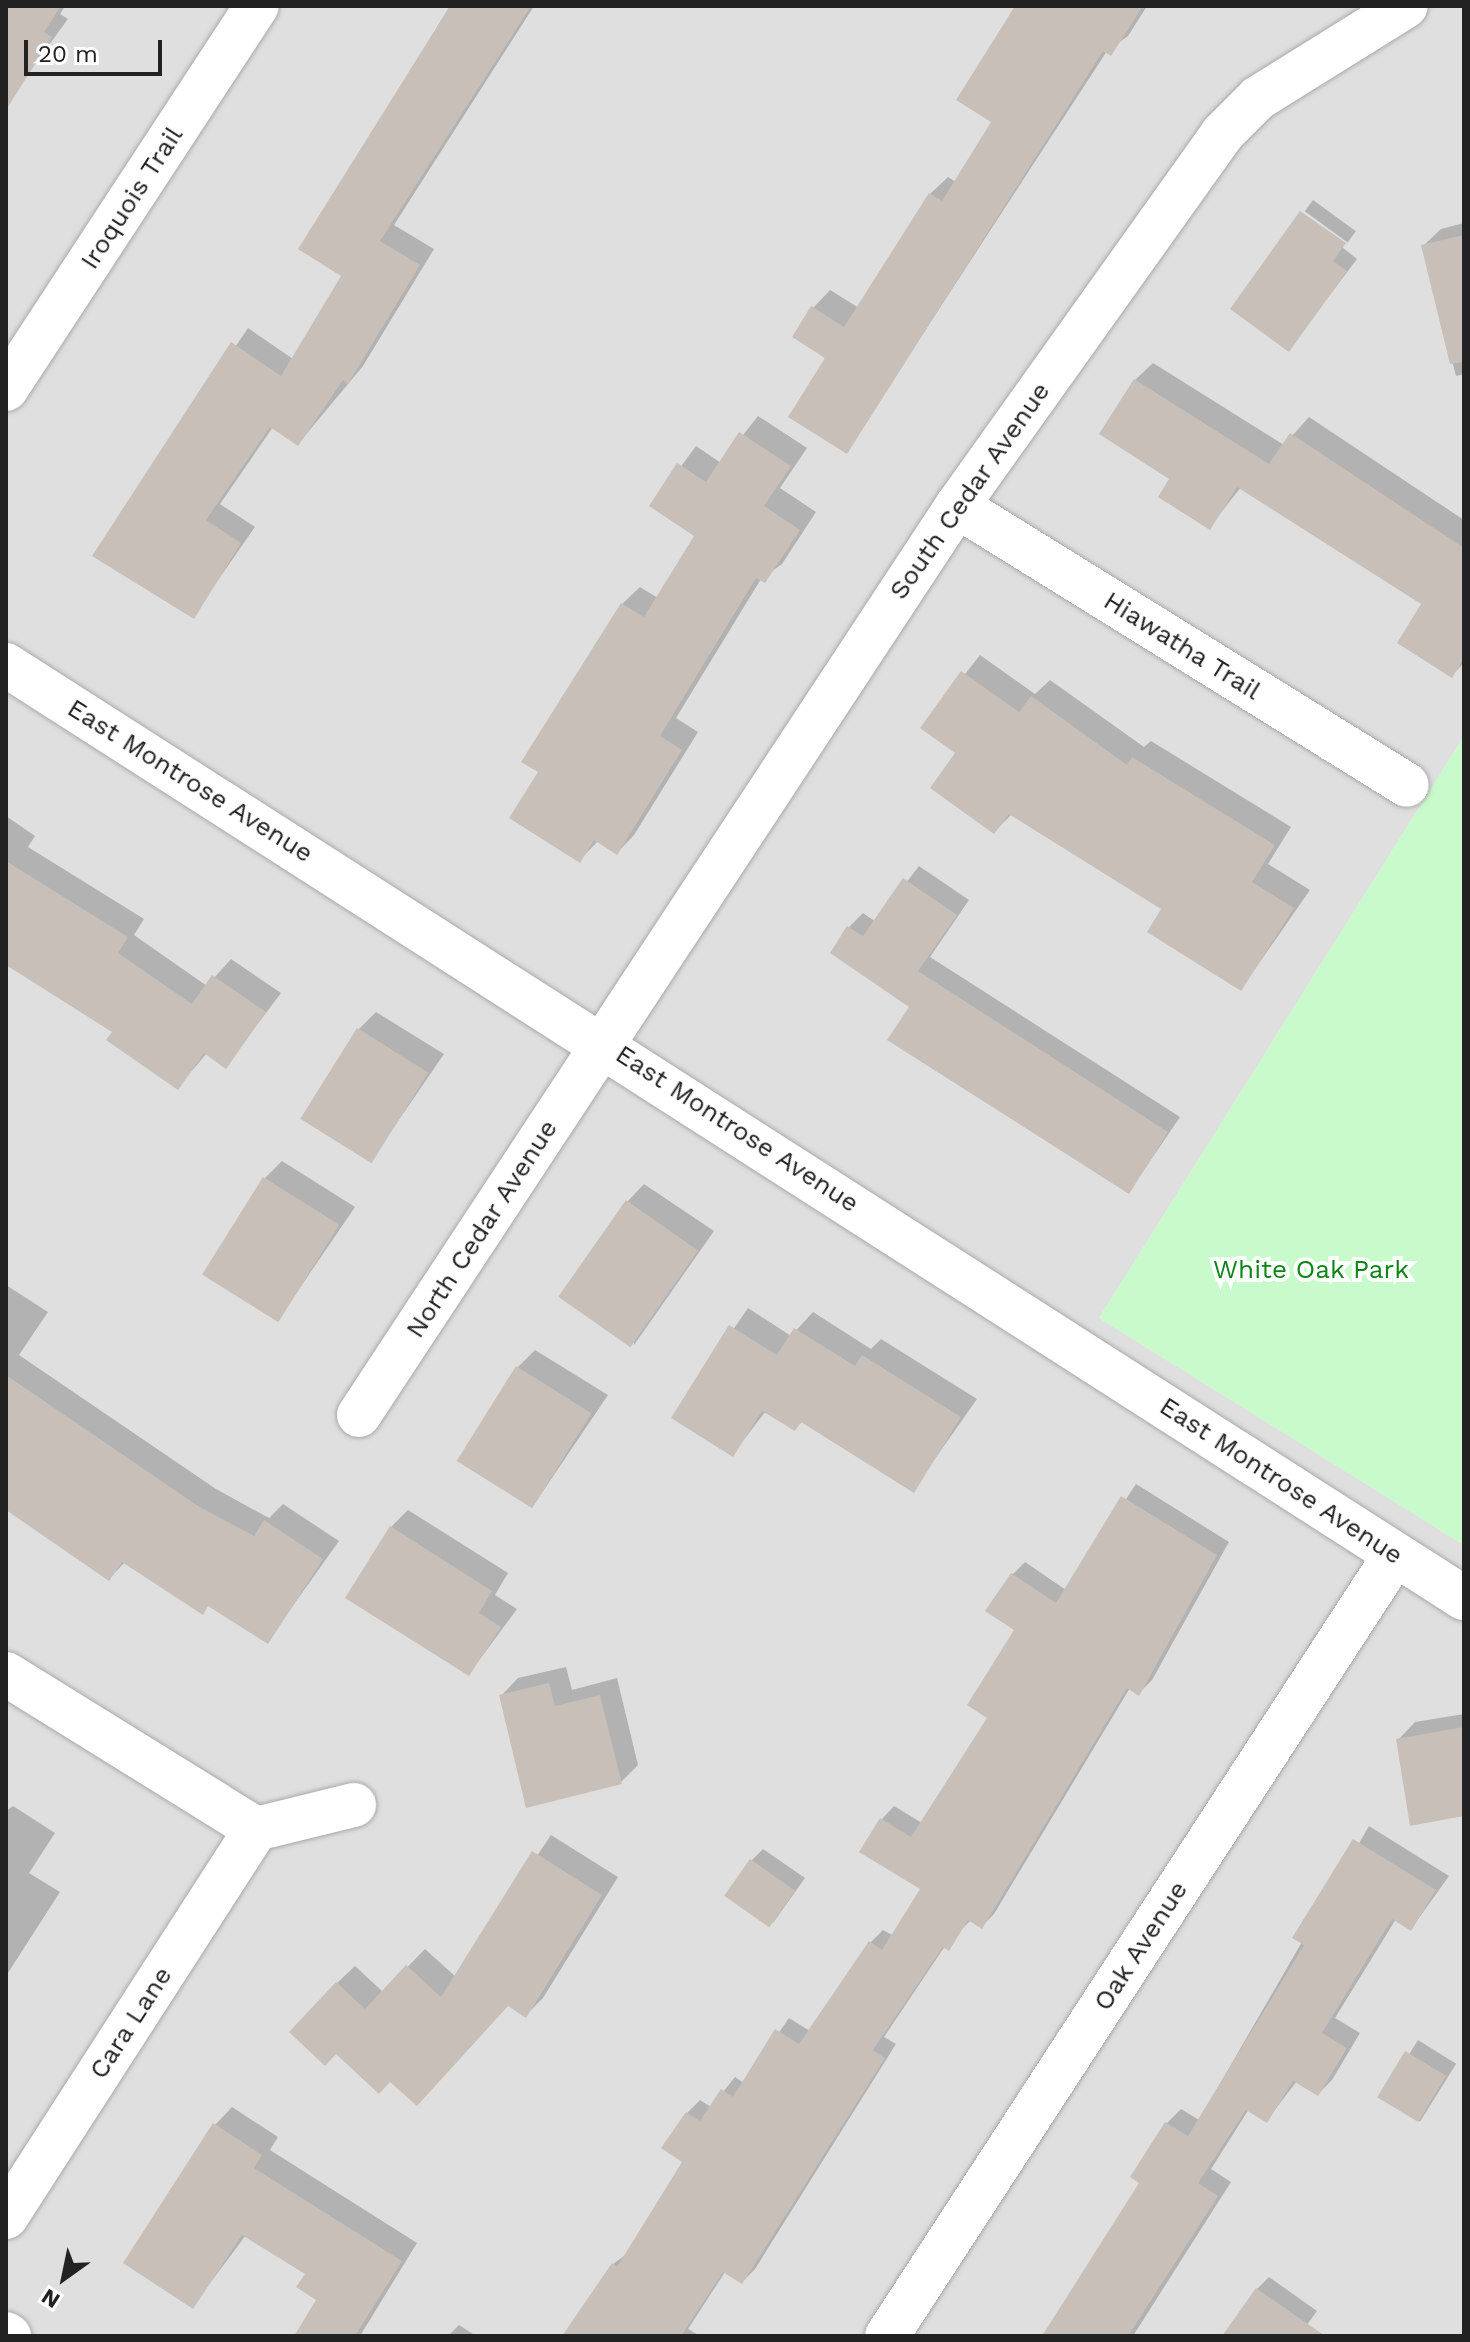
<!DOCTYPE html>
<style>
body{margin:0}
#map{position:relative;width:1470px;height:2342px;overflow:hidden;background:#f2efe9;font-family:"Work Sans",sans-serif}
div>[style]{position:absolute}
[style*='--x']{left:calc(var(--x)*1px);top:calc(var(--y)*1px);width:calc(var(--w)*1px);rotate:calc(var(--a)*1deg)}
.residential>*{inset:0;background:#e0dfdf}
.park>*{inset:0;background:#c8facc}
.shadow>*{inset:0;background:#0003;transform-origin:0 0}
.building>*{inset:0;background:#c7bfb8;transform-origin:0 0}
.roads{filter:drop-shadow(0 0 2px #a9a9a9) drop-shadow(0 0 2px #a9a9a9)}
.minor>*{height:44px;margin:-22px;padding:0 22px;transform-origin:22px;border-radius:22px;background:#fff}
span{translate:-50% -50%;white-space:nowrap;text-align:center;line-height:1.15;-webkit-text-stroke:8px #fff;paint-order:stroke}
.street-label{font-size:26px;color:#222}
.park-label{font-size:26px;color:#0c8416}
.frame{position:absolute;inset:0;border:8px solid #222;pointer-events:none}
.north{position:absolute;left:24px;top:2238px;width:80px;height:80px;-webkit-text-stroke:6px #fff;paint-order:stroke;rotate:213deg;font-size:22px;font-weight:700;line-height:32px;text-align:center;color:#222}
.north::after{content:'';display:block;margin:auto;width:28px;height:36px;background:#222;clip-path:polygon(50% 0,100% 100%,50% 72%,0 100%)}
.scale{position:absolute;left:24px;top:40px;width:138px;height:36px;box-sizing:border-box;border:4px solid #222;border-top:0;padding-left:10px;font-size:24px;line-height:28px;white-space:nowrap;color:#222;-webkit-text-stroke:6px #fff;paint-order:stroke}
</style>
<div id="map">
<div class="residential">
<div style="clip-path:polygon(6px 6px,1464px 6px,1464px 736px,1099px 1318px,1464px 1545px,1464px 2336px,6px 2336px)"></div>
</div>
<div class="park">
<div style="clip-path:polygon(1464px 736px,1464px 1545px,1099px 1318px)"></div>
</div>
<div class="shadow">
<div style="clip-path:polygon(6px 6px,65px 6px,60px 14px,68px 19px,24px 79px,6px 68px)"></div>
<div style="clip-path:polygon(450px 6px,534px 6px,394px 225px,434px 249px,363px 366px,298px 444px,273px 427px,220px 504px,255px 527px,193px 616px,95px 555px,248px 328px,293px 359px,344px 275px,301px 249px)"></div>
<div style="clip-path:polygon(1017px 6px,1147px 6px,1128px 36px,1107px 51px,846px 452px,813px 308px,830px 290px,859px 308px,930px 194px,948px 177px,956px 182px,994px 121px)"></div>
<div style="left:1313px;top:200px;width:53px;height:14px;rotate:36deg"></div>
<div style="clip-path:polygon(1300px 214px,1357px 259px,1289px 349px)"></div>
<div style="clip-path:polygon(1464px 223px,1464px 374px,1456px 376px,1423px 246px,1441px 229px)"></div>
<div style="clip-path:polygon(1153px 363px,1284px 445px,1309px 417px,1464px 520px,1464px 663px,1452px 675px,1424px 603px,1241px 487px,1209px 528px,1172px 478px,1135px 380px)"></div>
<div style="clip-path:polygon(758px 416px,807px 448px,780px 488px,816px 512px,782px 564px,761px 579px,676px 718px,698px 732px,634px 835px,617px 853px,598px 841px,580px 860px,541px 771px,622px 604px,640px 587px,658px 598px,697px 536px,652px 506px,696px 446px,721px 463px)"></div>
<div style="clip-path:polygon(980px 655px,1035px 694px,1050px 680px,1144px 747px,1151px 741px,1291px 827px,1268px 864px,1310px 890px,1241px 989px,1164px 908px,1012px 814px,994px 832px,958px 753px,923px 728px)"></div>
<div style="clip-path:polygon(6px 816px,35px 836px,28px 847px,144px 919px,134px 935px,207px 986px,231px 959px,281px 993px,226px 1066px,207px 1053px,178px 1087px,115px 1032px,6px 963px)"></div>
<div style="clip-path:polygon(919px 866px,969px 900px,930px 957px,1180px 1117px,1129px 1192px,911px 1006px,849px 927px,863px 913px,876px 922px)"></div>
<div style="clip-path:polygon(376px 1012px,444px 1054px,370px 1162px,359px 1029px)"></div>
<div style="clip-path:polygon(282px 1161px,355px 1207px,278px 1320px,265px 1178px)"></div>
<div style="clip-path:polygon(644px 1184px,714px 1231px,634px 1345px,627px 1202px)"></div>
<div style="clip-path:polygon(6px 1285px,48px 1312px,19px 1355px,216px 1489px,269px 1518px,283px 1504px,339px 1541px,267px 1642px,209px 1605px,202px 1612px,125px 1562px,109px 1579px,6px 1508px)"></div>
<div style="clip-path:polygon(748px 1308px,791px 1336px,813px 1312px,871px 1349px,881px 1339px,977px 1399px,913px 1490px,803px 1421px,794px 1429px,766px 1411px,732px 1455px,673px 1417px)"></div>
<div style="clip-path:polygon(535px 1350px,608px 1395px,533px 1506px,518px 1367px)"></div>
<div style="clip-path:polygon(1136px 1484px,1229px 1542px,1152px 1680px,1139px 1693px,1130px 1688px,994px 1914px,982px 1926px,971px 1920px,945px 1946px,884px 2037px,896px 2044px,755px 2269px,742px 2282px,725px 2272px,688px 2329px,700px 2336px,576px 2336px,613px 2264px,628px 2253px,684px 2162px,687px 2113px,700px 2100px,711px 2107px,735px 2077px,744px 2083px,789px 2018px,810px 2031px,871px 1942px,883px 1930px,892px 1935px,923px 1888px,882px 1819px,894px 1806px,922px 1823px,990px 1718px,1017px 1630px,1012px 1575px,1025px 1562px,1066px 1590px)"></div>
<div style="clip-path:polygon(408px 1510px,508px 1573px,495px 1595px,517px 1609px,469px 1674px,391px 1527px)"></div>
<div style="clip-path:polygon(566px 1667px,572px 1690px,617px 1678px,638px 1765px,621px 1782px,501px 1696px,518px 1678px)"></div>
<div style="clip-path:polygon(1464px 1714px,1464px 1814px,1398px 1740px,1415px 1722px)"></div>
<div style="clip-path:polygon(13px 1806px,55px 1833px,29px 1873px,60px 1892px,6px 1976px,6px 1811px)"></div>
<div style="clip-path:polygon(1369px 1826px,1449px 1876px,1411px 1929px,1396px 1919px,1335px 2018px,1360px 2033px,1332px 2080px,1318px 2094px,1297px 2081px,1267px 2120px,1249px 2109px,1211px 2169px,1231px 2182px,1133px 2336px,1045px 2336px,1142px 2183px,1133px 2177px,1167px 2123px,1181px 2109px,1199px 2120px)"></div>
<div style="clip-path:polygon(551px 1835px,618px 1877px,543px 1998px,526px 2015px,509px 2004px,434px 2086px,337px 1983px,355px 1966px,383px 1992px,425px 1949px,456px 1977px)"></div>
<div style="clip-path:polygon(763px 1849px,805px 1878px,773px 1923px,751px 1861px)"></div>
<div style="left:1418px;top:2040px;width:45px;height:68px;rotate:32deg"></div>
<div style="clip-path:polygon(232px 2107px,278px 2137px,270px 2150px,417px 2243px,360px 2336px,296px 2336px,319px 2300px,308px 2273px,246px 2235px,193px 2306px,215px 2125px)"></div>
<div style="clip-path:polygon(1269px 2277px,1317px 2311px,1299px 2336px,1245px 2336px,1257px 2289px)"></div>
<div style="clip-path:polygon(459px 2325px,476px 2336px,448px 2336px)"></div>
</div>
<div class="building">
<div style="clip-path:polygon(6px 6px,61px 6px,44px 32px,52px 37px,6px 110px)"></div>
<div style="clip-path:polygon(450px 6px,531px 6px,380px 241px,420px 265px,348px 384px,343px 380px,298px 446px,270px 427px,206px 520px,241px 543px,194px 619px,92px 556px,231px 342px,281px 376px,341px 276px,298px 249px)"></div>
<div style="clip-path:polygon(1015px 6px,1143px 6px,1111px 56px,1103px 51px,847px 454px,788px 417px,825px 358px,792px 337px,811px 306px,844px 327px,929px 193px,942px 201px,991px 122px,956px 100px)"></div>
<div style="clip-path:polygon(1300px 211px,1346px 243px,1333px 261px,1347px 271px,1289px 352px,1230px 309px)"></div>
<div style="clip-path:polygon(1464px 235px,1464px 362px,1450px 364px,1421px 245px)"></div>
<div style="clip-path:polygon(1134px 379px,1269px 464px,1290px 433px,1464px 548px,1464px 658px,1452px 678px,1397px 643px,1421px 604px,1237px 487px,1210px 530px,1158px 497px,1169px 479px,1099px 434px)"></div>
<div style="clip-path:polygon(739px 432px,791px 466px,764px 506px,800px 530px,765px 583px,756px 578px,660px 736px,682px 750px,617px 855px,594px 840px,580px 863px,509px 818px,538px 772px,521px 762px,621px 603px,644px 617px,694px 536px,649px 506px,677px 463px,706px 482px)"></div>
<div style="clip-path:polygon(961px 671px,1019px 712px,1031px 696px,1127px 765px,1132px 757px,1275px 845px,1252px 882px,1294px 908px,1241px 991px,1147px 932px,1161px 909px,1009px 814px,994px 834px,930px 788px,955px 753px,920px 728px)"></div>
<div style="clip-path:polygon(6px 861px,128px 937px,118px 953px,192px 1004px,212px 975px,266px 1012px,226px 1069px,204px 1053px,178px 1090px,106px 1040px,112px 1032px,6px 965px)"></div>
<div style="clip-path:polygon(903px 878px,957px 915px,918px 971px,1168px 1132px,1129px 1194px,887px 1040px,909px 1007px,830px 953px,847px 926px,863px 936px)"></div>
<div style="left:357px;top:1028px;width:84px;height:107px;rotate:32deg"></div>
<div style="left:263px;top:1177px;width:90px;height:115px;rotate:32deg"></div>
<div style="left:626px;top:1200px;width:88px;height:118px;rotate:35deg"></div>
<div style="clip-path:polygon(729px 1325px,777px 1355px,794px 1328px,855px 1366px,862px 1355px,961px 1417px,914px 1493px,801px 1422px,795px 1431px,762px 1411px,733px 1457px,671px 1418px)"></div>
<div style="left:516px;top:1366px;width:89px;height:112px;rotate:32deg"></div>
<div style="clip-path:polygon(6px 1375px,198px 1506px,254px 1536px,264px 1520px,323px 1559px,268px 1644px,208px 1606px,203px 1615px,122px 1562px,109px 1581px,6px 1510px)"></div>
<div style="clip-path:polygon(1121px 1496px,1217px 1555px,1139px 1696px,1127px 1688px,982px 1929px,968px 1920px,949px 1951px,943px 1947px,873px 2050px,885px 2058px,742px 2284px,723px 2272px,681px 2336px,562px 2336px,612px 2263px,617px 2267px,682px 2162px,661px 2148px,686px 2112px,700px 2121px,721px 2089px,733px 2097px,775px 2029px,799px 2044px,869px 1941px,882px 1950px,920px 1889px,859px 1852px,880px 1818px,911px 1837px,987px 1718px,967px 1705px,1014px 1630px,985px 1611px,1011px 1573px,1056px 1603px)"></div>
<div style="clip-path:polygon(390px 1526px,492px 1591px,479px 1613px,501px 1627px,469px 1676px,345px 1598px)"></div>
<div style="clip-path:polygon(549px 1683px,555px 1706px,600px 1695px,622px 1784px,526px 1808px,499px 1695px)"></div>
<div style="clip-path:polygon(1464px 1727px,1464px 1816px,1410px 1826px,1396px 1739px)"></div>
<div style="clip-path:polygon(1353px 1839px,1436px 1890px,1411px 1931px,1392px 1919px,1322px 2033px,1347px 2048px,1318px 2096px,1293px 2081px,1267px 2123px,1246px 2110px,1198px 2183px,1218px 2196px,1128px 2336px,1042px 2336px,1139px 2183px,1130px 2177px,1165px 2122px,1188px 2136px,1304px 1945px,1292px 1938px)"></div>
<div style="clip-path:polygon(532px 1851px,602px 1895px,526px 2018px,508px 2006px,417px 2106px,390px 2082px,379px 2094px,336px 2054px,325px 2066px,289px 2032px,336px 1982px,365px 2009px,406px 1965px,441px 1997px)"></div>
<div style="left:750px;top:1859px;width:55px;height:45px;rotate:35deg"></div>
<div style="left:1405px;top:2051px;width:48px;height:54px;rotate:31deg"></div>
<div style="clip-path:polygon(213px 2123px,262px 2155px,254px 2168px,402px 2261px,355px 2336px,294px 2336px,316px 2300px,296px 2287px,305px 2274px,242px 2235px,193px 2309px,123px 2263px)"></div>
<div style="clip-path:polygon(1256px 2288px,1325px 2336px,1222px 2336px)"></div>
</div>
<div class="roads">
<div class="minor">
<div style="--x:6;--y:389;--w:458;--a:-56.8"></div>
<div style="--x:957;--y:506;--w:529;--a:31.8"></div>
<div style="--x:6;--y:665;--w:1731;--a:32.62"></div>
<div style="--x:359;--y:1415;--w:1088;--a:-56.66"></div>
<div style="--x:957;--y:506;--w:457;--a:-54.5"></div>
<div style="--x:1222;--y:134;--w:51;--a:-45"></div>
<div style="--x:1258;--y:98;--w:174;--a:-31.9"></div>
<div style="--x:6;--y:1674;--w:294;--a:31.8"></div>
<div style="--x:6;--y:2217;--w:462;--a:-57.2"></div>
<div style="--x:256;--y:1829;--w:101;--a:-13.8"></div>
<div style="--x:6;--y:2334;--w:4;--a:34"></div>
<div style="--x:887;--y:2336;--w:932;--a:-56.96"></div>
</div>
</div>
<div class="street-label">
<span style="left:132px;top:198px;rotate:-57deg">Iroquois Trail</span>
<span style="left:970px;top:491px;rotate:-55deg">South Cedar Avenue</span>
<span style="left:1182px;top:646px;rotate:32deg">Hiawatha Trail</span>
<span style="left:190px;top:781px;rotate:32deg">East Montrose Avenue</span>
<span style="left:737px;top:1129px;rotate:33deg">East Montrose Avenue</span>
<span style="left:482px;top:1229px;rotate:-57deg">North Cedar Avenue</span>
<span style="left:1281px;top:1481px;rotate:33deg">East Montrose Avenue</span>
<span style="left:1141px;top:1946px;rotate:-57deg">Oak Avenue</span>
<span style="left:131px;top:2023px;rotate:-57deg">Cara Lane</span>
</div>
<div class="park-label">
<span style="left:1311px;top:1270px">White Oak Park</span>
</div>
<div class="frame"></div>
<div class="north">N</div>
<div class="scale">20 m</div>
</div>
